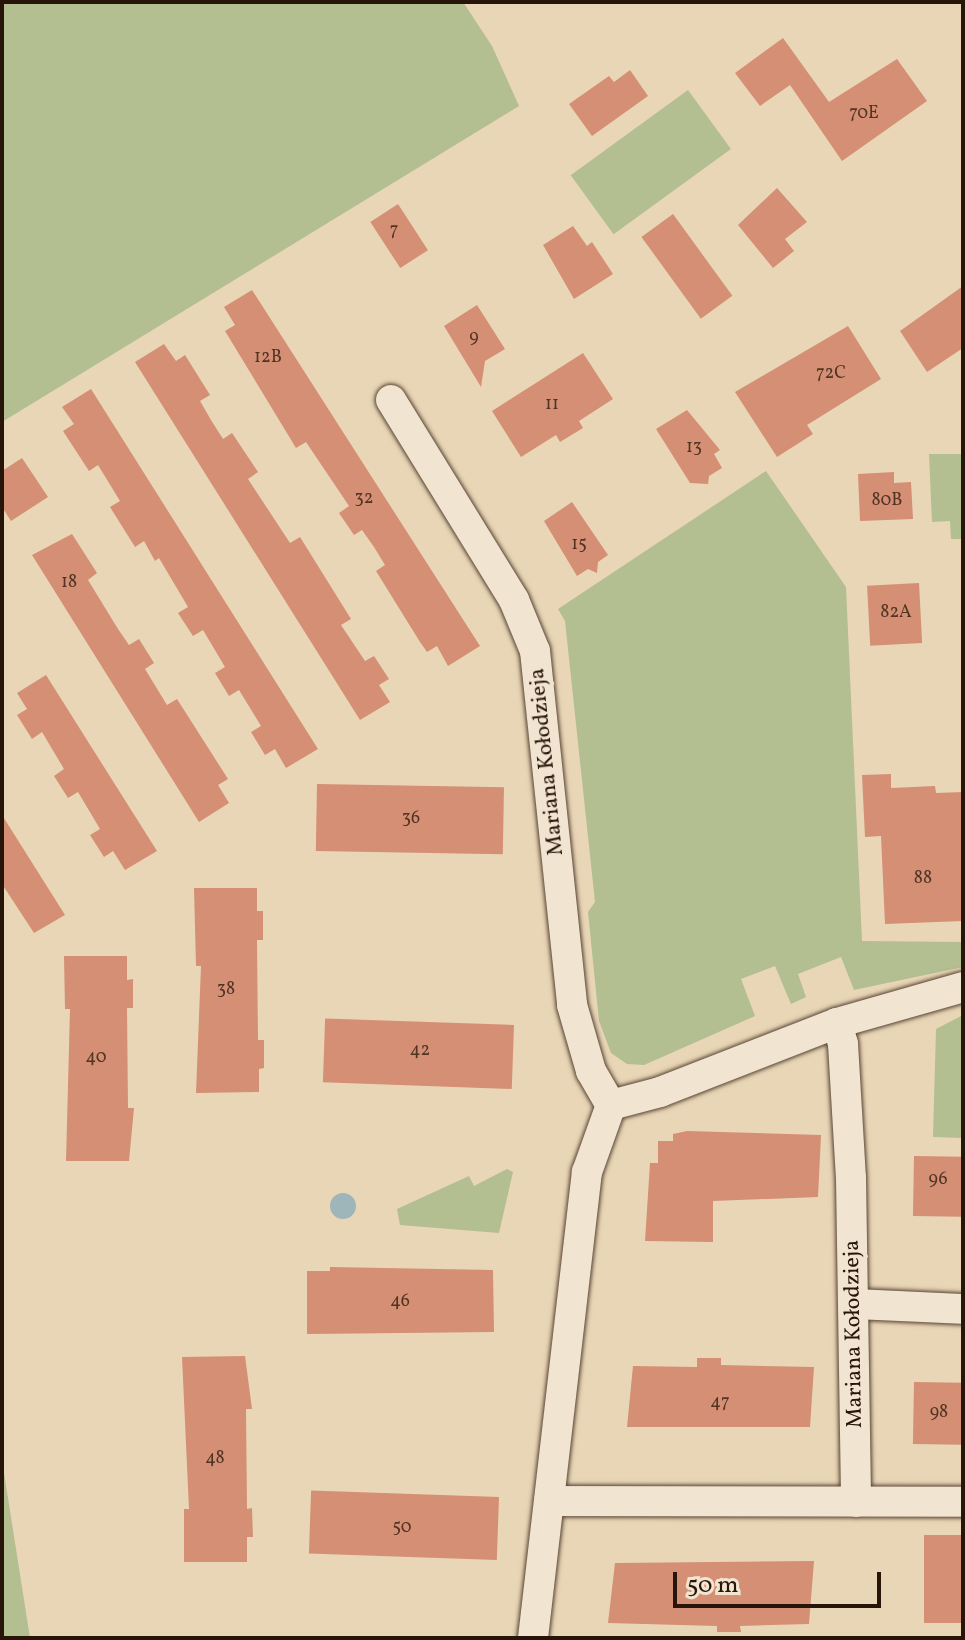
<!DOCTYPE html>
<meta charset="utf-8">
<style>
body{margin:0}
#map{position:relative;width:965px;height:1640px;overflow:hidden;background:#e9d6b6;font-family:Vollkorn,serif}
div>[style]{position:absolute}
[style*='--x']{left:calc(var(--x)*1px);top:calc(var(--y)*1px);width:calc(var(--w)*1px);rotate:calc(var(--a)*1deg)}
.green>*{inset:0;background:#b3be91;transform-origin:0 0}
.water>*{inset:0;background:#9eb6ba}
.round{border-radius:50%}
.building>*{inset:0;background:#d48f74;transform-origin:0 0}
.roads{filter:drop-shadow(0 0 2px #584535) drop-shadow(0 0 2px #584535)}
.street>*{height:30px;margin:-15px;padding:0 15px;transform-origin:15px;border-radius:15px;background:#f1e4d0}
span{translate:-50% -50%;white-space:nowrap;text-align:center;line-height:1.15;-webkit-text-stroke:8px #f1e4d0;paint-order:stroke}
.number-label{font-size:18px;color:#523424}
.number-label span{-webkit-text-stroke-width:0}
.street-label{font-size:22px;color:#27150a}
.frame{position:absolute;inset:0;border:4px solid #27150a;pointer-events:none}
.scale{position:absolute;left:673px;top:1572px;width:208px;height:36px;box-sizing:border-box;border:4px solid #27150a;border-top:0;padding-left:10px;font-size:24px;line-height:28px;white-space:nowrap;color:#27150a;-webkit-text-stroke:6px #f1e4d0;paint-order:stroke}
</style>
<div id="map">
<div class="green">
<div style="clip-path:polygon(2px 2px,463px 2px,492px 46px,519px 106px,2px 422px)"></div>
<div style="left:688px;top:90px;width:73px;height:145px;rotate:54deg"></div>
<div style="clip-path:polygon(929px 454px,963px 454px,963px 539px,951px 539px,950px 521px,932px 522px)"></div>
<div style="clip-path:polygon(766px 471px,846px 587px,862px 941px,963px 942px,963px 967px,854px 990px,841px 957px,798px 974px,806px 997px,791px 1004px,775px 966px,741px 979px,755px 1016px,644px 1065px,627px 1064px,611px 1053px,599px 1021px,588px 912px,595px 902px,565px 621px,558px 609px)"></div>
<div style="clip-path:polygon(963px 1015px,963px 1138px,933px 1137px,936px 1029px)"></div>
<div style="clip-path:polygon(507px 1169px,513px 1172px,499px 1233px,400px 1225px,397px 1209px,469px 1176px,474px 1186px)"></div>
<div style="clip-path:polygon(2px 1460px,30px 1638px,2px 1638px)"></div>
</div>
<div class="water">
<div class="round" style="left:330px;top:1193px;width:26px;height:26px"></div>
</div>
<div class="building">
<div style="clip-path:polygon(783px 38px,829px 102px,897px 59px,927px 101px,842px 161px,790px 85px,760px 106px,735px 73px)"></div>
<div style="clip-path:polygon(630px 70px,648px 96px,592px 136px,569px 104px,609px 76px,614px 82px)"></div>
<div style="clip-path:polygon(777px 188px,807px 222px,785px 239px,794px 251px,773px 268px,738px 225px)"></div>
<div style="left:398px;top:204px;width:55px;height:33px;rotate:57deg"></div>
<div style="left:673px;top:214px;width:101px;height:39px;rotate:54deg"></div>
<div style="clip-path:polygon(573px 226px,587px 246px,592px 242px,613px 274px,574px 299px,543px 245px)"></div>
<div style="clip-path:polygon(963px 286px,963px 348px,927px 372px,900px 331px)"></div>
<div style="clip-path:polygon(252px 290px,480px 646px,448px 666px,437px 646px,427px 652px,420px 642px,376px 571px,385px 565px,374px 547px,362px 530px,354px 535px,339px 513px,349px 506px,306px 442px,296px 448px,225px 331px,235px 325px,224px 307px)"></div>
<div style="clip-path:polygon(477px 305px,505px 349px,485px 361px,481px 387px,444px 326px)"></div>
<div style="clip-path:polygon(848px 326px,881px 379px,807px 425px,813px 434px,777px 457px,735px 392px)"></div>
<div style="clip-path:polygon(164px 344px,176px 361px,185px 355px,210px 395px,200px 401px,211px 420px,223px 439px,232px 433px,258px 472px,248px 479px,290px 543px,300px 537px,351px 619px,341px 625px,365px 661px,374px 656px,389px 679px,379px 685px,390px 702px,360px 720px,135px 362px)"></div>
<div style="clip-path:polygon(583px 353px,613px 399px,579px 421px,583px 428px,560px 442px,556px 435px,521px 457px,492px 411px)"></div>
<div style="clip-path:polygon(91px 389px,318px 749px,286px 768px,275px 749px,265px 755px,251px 732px,261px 726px,239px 690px,229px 696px,215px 673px,225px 667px,203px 630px,193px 636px,178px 613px,188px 607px,159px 558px,155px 561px,144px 541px,135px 547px,110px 507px,120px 501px,98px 465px,89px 471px,63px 431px,74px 424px,62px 407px)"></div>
<div style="clip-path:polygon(687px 410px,720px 450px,714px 454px,722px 468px,709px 476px,708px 484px,690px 483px,656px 429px)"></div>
<div style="clip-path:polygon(22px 458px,48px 497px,11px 521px,2px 507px,2px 471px)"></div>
<div style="clip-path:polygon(894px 472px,894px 483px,911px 482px,913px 519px,860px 521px,858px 474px)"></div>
<div style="clip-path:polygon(572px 502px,608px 555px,598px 562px,597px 573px,588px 569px,577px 576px,544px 521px)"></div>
<div style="clip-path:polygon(72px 534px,97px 573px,88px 580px,118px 629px,129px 645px,139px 639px,154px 663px,145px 669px,167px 705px,177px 699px,228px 779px,218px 785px,229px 803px,199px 822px,32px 555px)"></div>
<div style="left:919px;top:583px;width:60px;height:52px;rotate:87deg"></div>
<div style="clip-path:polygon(46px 675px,157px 851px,125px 870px,113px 851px,104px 857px,90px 835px,100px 829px,78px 792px,68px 798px,54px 776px,64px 769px,42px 732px,32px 739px,17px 715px,27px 709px,17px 693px)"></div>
<div style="clip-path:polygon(891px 774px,891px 788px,935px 786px,936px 793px,963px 792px,963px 921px,885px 924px,881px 836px,865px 837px,862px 775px)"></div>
<div style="left:317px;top:784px;width:187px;height:67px;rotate:1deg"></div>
<div style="clip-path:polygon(2px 815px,65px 915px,34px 933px,2px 884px)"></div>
<div style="clip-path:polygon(194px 888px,257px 888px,257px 911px,263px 911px,263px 940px,257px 940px,258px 1040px,264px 1040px,264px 1068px,259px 1069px,259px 1092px,196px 1093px,201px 966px,196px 966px)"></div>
<div style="clip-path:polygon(64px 956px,127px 956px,127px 980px,133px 979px,133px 1008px,127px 1008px,128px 1108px,134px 1108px,129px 1161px,66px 1161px,70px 1009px,65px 1009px)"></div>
<div style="left:514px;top:1025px;width:64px;height:189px;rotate:92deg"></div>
<div style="clip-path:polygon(687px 1131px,821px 1135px,818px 1197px,713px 1201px,713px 1242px,645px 1241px,650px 1163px,658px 1163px,658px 1141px,673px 1141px,673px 1134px)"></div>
<div style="left:914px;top:1156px;width:49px;height:60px;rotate:1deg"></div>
<div style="clip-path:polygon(330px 1267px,493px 1270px,494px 1332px,307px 1334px,307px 1271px,330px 1271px)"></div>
<div style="clip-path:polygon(245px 1356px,252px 1409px,246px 1409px,247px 1509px,252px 1508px,253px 1537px,247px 1537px,247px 1562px,184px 1562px,184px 1509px,189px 1509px,182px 1357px)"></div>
<div style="clip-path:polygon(697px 1358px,721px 1358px,721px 1365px,814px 1367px,810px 1427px,627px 1427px,633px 1366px,697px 1367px)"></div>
<div style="left:914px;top:1382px;width:49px;height:62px;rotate:1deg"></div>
<div style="left:499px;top:1497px;width:63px;height:188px;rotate:92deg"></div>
<div style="left:924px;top:1535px;width:39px;height:88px"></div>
<div style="clip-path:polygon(814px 1561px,809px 1624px,740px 1626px,741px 1632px,717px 1632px,717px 1626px,608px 1623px,615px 1563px)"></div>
</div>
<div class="roads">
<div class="street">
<div style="--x:391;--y:400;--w:235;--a:58.4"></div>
<div style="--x:514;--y:600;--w:55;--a:67.6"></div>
<div style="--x:535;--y:651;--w:356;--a:84"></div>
<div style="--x:572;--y:1005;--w:69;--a:73.9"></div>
<div style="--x:591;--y:1071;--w:39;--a:60"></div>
<div style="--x:837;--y:1023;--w:22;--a:74"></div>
<div style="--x:843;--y:1044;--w:134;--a:86.6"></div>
<div style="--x:851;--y:1178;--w:324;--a:89.1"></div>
<div style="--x:611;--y:1105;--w:51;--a:-14.9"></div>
<div style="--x:660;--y:1092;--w:190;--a:-21.3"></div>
<div style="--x:837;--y:1023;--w:131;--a:-15.9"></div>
<div style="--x:854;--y:1304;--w:109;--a:2.6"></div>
<div style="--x:549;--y:1501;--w:414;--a:0.1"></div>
<div style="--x:533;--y:1638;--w:469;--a:-83.4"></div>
<div style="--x:587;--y:1172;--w:71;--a:-70.3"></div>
</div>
</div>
<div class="number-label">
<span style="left:864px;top:114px">70E</span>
<span style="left:394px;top:231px">7</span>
<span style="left:474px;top:338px">9</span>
<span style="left:268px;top:358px">12B</span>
<span style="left:831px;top:374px">72C</span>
<span style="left:552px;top:405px">11</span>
<span style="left:694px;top:448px">13</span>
<span style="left:364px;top:499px">32</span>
<span style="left:887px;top:501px">80B</span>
<span style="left:579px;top:545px">15</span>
<span style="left:69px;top:583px">18</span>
<span style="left:896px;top:613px">82A</span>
<span style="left:411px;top:819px">36</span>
<span style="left:923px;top:879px">88</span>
<span style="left:226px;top:990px">38</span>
<span style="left:420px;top:1051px">42</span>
<span style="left:96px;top:1058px">40</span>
<span style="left:938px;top:1180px">96</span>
<span style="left:400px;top:1302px">46</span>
<span style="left:720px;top:1403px">47</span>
<span style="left:939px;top:1413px">98</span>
<span style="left:215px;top:1459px">48</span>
<span style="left:402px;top:1528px">50</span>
</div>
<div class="street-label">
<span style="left:547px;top:762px;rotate:-96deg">Mariana Kołodzieja</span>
<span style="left:854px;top:1334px;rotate:-91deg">Mariana Kołodzieja</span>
</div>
<div class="frame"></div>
<div class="scale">50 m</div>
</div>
